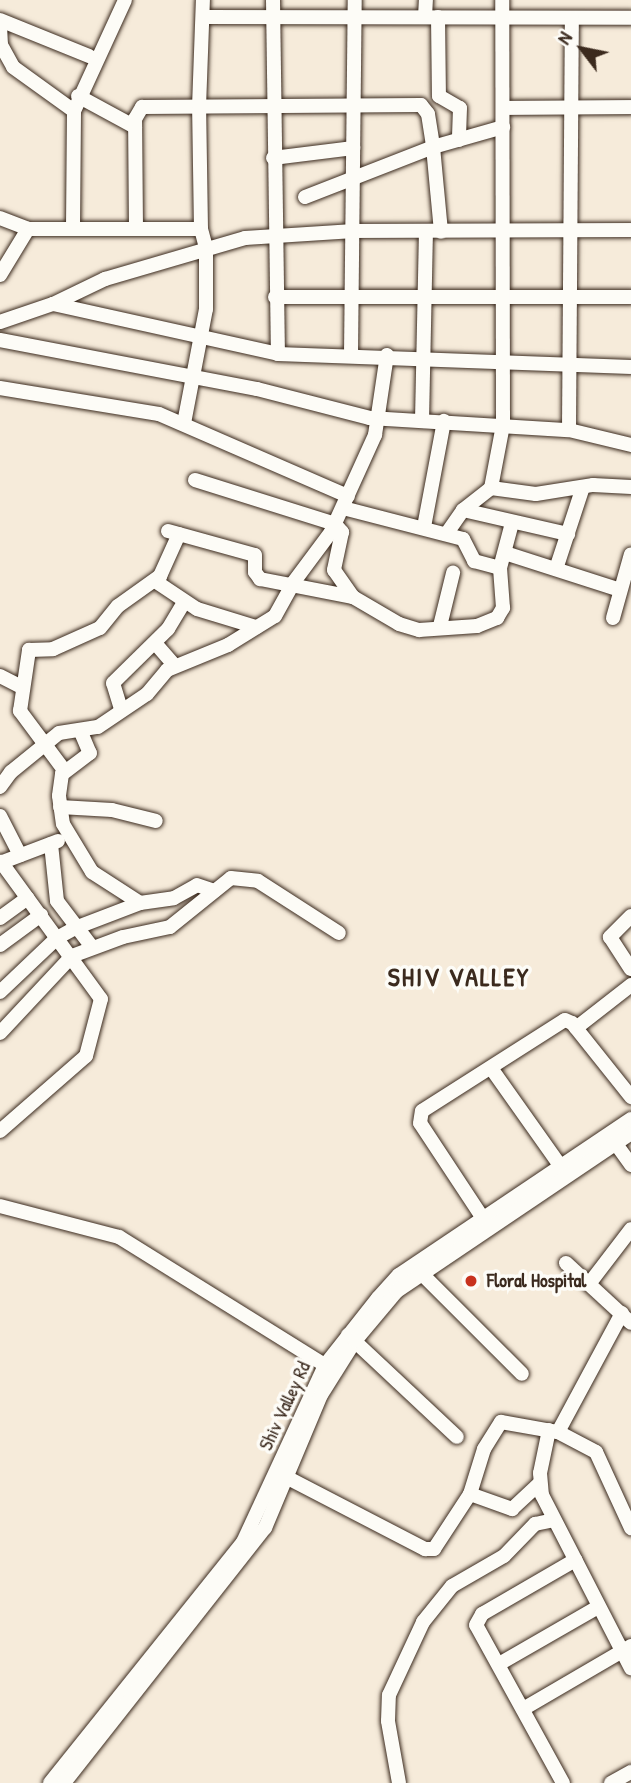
<!DOCTYPE html>
<style>
body{margin:0}
#map{position:relative;width:631px;height:1783px;overflow:hidden;background:#f6ebda;font-family:"Patrick Hand",sans-serif}
div>[style]{position:absolute}
[style*='--x']{left:calc(var(--x)*1px);top:calc(var(--y)*1px);width:calc(var(--w)*1px);rotate:calc(var(--a)*1deg)}
.roads{filter:drop-shadow(0 0 2px #3b2a1e) drop-shadow(0 0 2px #3b2a1e)}
.minor>*{height:14px;margin:-7px;padding:0 7px;transform-origin:7px;border-radius:7px;background:#fdfcf7}
.dots>*{width:19px;height:19px;translate:-50% -50%;box-sizing:border-box;border:4px solid #fdfcf7;border-radius:50%}
span{translate:-50% -50%;white-space:nowrap;text-align:center;line-height:1.15;-webkit-text-stroke:7px #fdfcf7;paint-order:stroke}
.poi-label{font-size:19px;color:#3b2a1e;font-weight:700}
.left{translate:0 -50%;text-align:left}
.street-label{font-size:19px;color:#3b2a1e}
.district-label{font-size:26px;color:#3b2a1e;font-weight:700;letter-spacing:2px}
.north{position:absolute;left:547px;top:14px;width:70px;height:70px;-webkit-text-stroke:5px #fdfcf7;paint-order:stroke;rotate:302deg;font-size:19px;font-weight:700;line-height:28px;text-align:center;color:#3b2a1e}
.north::after{content:'';display:block;margin:auto;width:24px;height:32px;background:#3b2a1e;clip-path:polygon(50% 0,100% 100%,50% 72%,0 100%)}
</style>
<div id="map">
<div class="roads">
<div class="minor">
<div style="--x:273;--y:0;--w:354;--a:89.2"></div>
<div style="--x:203;--y:17;--w:428;--a:0.1"></div>
<div style="--x:425;--y:17;--w:17;--a:-87"></div>
<div style="--x:438;--y:17;--w:79;--a:89.3"></div>
<div style="--x:439;--y:96;--w:24;--a:30"></div>
<div style="--x:460;--y:108;--w:32;--a:92"></div>
<div style="--x:0;--y:20;--w:96;--a:22"></div>
<div style="--x:0;--y:26;--w:19;--a:87"></div>
<div style="--x:1;--y:45;--w:25;--a:61"></div>
<div style="--x:13;--y:67;--w:75;--a:35.8"></div>
<div style="--x:78;--y:96;--w:65;--a:28.5"></div>
<div style="--x:503;--y:108;--w:128;--a:-0.4"></div>
<div style="--x:273;--y:158;--w:81;--a:-7.1"></div>
<div style="--x:305;--y:197;--w:137;--a:-21.3"></div>
<div style="--x:433;--y:147;--w:73;--a:-15.9"></div>
<div style="--x:0;--y:218;--w:30;--a:21"></div>
<div style="--x:28;--y:229;--w:173;--a:0"></div>
<div style="--x:201;--y:229;--w:20;--a:75"></div>
<div style="--x:206;--y:248;--w:61;--a:90"></div>
<div style="--x:206;--y:309;--w:116;--a:100.9"></div>
<div style="--x:73;--y:227;--w:116;--a:-89.5"></div>
<div style="--x:74;--y:111;--w:122;--a:-65.3"></div>
<div style="--x:136;--y:228;--w:109;--a:-90.5"></div>
<div style="--x:135;--y:119;--w:14;--a:-60"></div>
<div style="--x:142;--y:107;--w:279;--a:-0.4"></div>
<div style="--x:421;--y:105;--w:11;--a:52"></div>
<div style="--x:428;--y:114;--w:33;--a:81"></div>
<div style="--x:433;--y:147;--w:85;--a:84.6"></div>
<div style="--x:201;--y:229;--w:122;--a:-90.9"></div>
<div style="--x:199;--y:107;--w:107;--a:-87.9"></div>
<div style="--x:0;--y:275;--w:54;--a:-58.7"></div>
<div style="--x:275;--y:297;--w:356;--a:0"></div>
<div style="--x:53;--y:304;--w:230;--a:12.5"></div>
<div style="--x:278;--y:354;--w:353;--a:2.1"></div>
<div style="--x:0;--y:322;--w:56;--a:-18.8"></div>
<div style="--x:53;--y:304;--w:58;--a:-25.7"></div>
<div style="--x:105;--y:279;--w:146;--a:-16.3"></div>
<div style="--x:245;--y:238;--w:109;--a:-3.7"></div>
<div style="--x:354;--y:231;--w:277;--a:-0.2"></div>
<div style="--x:0;--y:340;--w:262;--a:10.8"></div>
<div style="--x:257;--y:389;--w:117;--a:14.4"></div>
<div style="--x:370;--y:418;--w:199;--a:3.5"></div>
<div style="--x:569;--y:430;--w:64;--a:13.6"></div>
<div style="--x:351;--y:355;--w:355;--a:-89.4"></div>
<div style="--x:0;--y:388;--w:161;--a:9.3"></div>
<div style="--x:159;--y:414;--w:206;--a:23.5"></div>
<div style="--x:422;--y:421;--w:189;--a:-88.8"></div>
<div style="--x:569;--y:430;--w:412;--a:-89.6"></div>
<div style="--x:195;--y:480;--w:147;--a:17.4"></div>
<div style="--x:335;--y:524;--w:11;--a:49"></div>
<div style="--x:342;--y:532;--w:39;--a:102"></div>
<div style="--x:334;--y:570;--w:33;--a:55"></div>
<div style="--x:353;--y:597;--w:53;--a:30.4"></div>
<div style="--x:399;--y:624;--w:21;--a:17"></div>
<div style="--x:419;--y:630;--w:58;--a:-3.9"></div>
<div style="--x:477;--y:626;--w:22;--a:-22"></div>
<div style="--x:497;--y:618;--w:12;--a:-59"></div>
<div style="--x:503;--y:608;--w:40;--a:-94.3"></div>
<div style="--x:500;--y:568;--w:47;--a:-75.1"></div>
<div style="--x:491;--y:488;--w:45;--a:7.6"></div>
<div style="--x:536;--y:494;--w:58;--a:-9"></div>
<div style="--x:593;--y:485;--w:38;--a:3"></div>
<div style="--x:343;--y:508;--w:124;--a:14.5"></div>
<div style="--x:463;--y:539;--w:25;--a:63"></div>
<div style="--x:474;--y:561;--w:27;--a:15"></div>
<div style="--x:463;--y:510;--w:108;--a:12.9"></div>
<div style="--x:424;--y:527;--w:108;--a:-79.3"></div>
<div style="--x:168;--y:531;--w:90;--a:15.4"></div>
<div style="--x:255;--y:555;--w:17;--a:90"></div>
<div style="--x:255;--y:572;--w:9;--a:54"></div>
<div style="--x:260;--y:579;--w:95;--a:11"></div>
<div style="--x:447;--y:533;--w:28;--a:-55"></div>
<div style="--x:463;--y:510;--w:36;--a:-38"></div>
<div style="--x:491;--y:488;--w:64;--a:-79.2"></div>
<div style="--x:503;--y:425;--w:425;--a:-90.1"></div>
<div style="--x:505;--y:553;--w:121;--a:17.8"></div>
<div style="--x:556;--y:569;--w:86;--a:-71.8"></div>
<div style="--x:155;--y:581;--w:50;--a:33.7"></div>
<div style="--x:197;--y:609;--w:62;--a:17"></div>
<div style="--x:613;--y:618;--w:66;--a:-74.3"></div>
<div style="--x:440;--y:626;--w:55;--a:-76.2"></div>
<div style="--x:155;--y:643;--w:30;--a:49"></div>
<div style="--x:0;--y:676;--w:22;--a:27"></div>
<div style="--x:121;--y:709;--w:27;--a:-107"></div>
<div style="--x:113;--y:683;--w:77;--a:-44.5"></div>
<div style="--x:168;--y:629;--w:31;--a:-59"></div>
<div style="--x:80;--y:730;--w:25;--a:67"></div>
<div style="--x:90;--y:753;--w:35;--a:143"></div>
<div style="--x:62;--y:774;--w:22;--a:98"></div>
<div style="--x:59;--y:796;--w:28;--a:82"></div>
<div style="--x:63;--y:824;--w:56;--a:58.9"></div>
<div style="--x:92;--y:872;--w:57;--a:32.9"></div>
<div style="--x:64;--y:770;--w:74;--a:-126.7"></div>
<div style="--x:20;--y:711;--w:62;--a:-81.6"></div>
<div style="--x:29;--y:650;--w:24;--a:-2"></div>
<div style="--x:53;--y:649;--w:51;--a:-24.1"></div>
<div style="--x:100;--y:628;--w:28;--a:-51"></div>
<div style="--x:118;--y:606;--w:52;--a:-35.5"></div>
<div style="--x:160;--y:576;--w:46;--a:-65.7"></div>
<div style="--x:0;--y:787;--w:19;--a:-54"></div>
<div style="--x:11;--y:772;--w:62;--a:-39.1"></div>
<div style="--x:59;--y:733;--w:39;--a:-9"></div>
<div style="--x:98;--y:727;--w:59;--a:-34"></div>
<div style="--x:147;--y:694;--w:31;--a:-50"></div>
<div style="--x:167;--y:670;--w:66;--a:-22.3"></div>
<div style="--x:228;--y:645;--w:55;--a:-31.7"></div>
<div style="--x:275;--y:616;--w:38;--a:-61"></div>
<div style="--x:293;--y:583;--w:64;--a:-53.3"></div>
<div style="--x:331;--y:532;--w:107;--a:-65.6"></div>
<div style="--x:375;--y:435;--w:81;--a:-81.5"></div>
<div style="--x:60;--y:807;--w:52;--a:3.3"></div>
<div style="--x:112;--y:810;--w:45;--a:14"></div>
<div style="--x:0;--y:816;--w:44;--a:62.9"></div>
<div style="--x:51;--y:844;--w:57;--a:84"></div>
<div style="--x:57;--y:901;--w:58;--a:52.7"></div>
<div style="--x:0;--y:863;--w:62;--a:-20.8"></div>
<div style="--x:631;--y:916;--w:30;--a:135"></div>
<div style="--x:610;--y:937;--w:38;--a:57"></div>
<div style="--x:0;--y:918;--w:34;--a:-36"></div>
<div style="--x:0;--y:945;--w:51;--a:-36.2"></div>
<div style="--x:0;--y:992;--w:79;--a:-43.5"></div>
<div style="--x:57;--y:938;--w:21;--a:-29"></div>
<div style="--x:75;--y:928;--w:70;--a:-21"></div>
<div style="--x:140;--y:903;--w:34;--a:-8"></div>
<div style="--x:174;--y:898;--w:26;--a:-29"></div>
<div style="--x:197;--y:885;--w:18;--a:19"></div>
<div style="--x:576;--y:1028;--w:70;--a:-38"></div>
<div style="--x:0;--y:1033;--w:105;--a:-46.9"></div>
<div style="--x:72;--y:956;--w:54;--a:-20.4"></div>
<div style="--x:123;--y:937;--w:48;--a:-12"></div>
<div style="--x:170;--y:927;--w:78;--a:-38.8"></div>
<div style="--x:231;--y:878;--w:27;--a:6"></div>
<div style="--x:258;--y:881;--w:96;--a:32.7"></div>
<div style="--x:491;--y:1068;--w:121;--a:54.7"></div>
<div style="--x:0;--y:1131;--w:114;--a:-41.1"></div>
<div style="--x:86;--y:1056;--w:59;--a:-75.3"></div>
<div style="--x:101;--y:999;--w:170;--a:-126.1"></div>
<div style="--x:616;--y:1144;--w:26;--a:54"></div>
<div style="--x:0;--y:1206;--w:123;--a:14.6"></div>
<div style="--x:119;--y:1237;--w:243;--a:31.9"></div>
<div style="--x:488;--y:1226;--w:123;--a:-123.4"></div>
<div style="--x:420;--y:1123;--w:12;--a:-81"></div>
<div style="--x:422;--y:1111;--w:169;--a:-32.5"></div>
<div style="--x:565;--y:1020;--w:8;--a:23"></div>
<div style="--x:572;--y:1023;--w:95;--a:51.4"></div>
<div style="--x:566;--y:1263;--w:88;--a:42.7"></div>
<div style="--x:420;--y:1272;--w:144;--a:45"></div>
<div style="--x:589;--y:1284;--w:69;--a:-52.6"></div>
<div style="--x:348;--y:1335;--w:149;--a:43.1"></div>
<div style="--x:549;--y:1430;--w:44;--a:101.8"></div>
<div style="--x:540;--y:1473;--w:22;--a:85"></div>
<div style="--x:542;--y:1495;--w:195;--a:62.8"></div>
<div style="--x:558;--y:1432;--w:135;--a:-61.7"></div>
<div style="--x:286;--y:1477;--w:157;--a:27.4"></div>
<div style="--x:425;--y:1549;--w:9;--a:0"></div>
<div style="--x:434;--y:1549;--w:66;--a:-56.8"></div>
<div style="--x:470;--y:1494;--w:47;--a:-72.7"></div>
<div style="--x:484;--y:1449;--w:32;--a:-58"></div>
<div style="--x:501;--y:1422;--w:58;--a:10"></div>
<div style="--x:558;--y:1432;--w:43;--a:27.8"></div>
<div style="--x:596;--y:1452;--w:84;--a:65.3"></div>
<div style="--x:470;--y:1494;--w:45;--a:19.7"></div>
<div style="--x:512;--y:1509;--w:38;--a:-43"></div>
<div style="--x:499;--y:1664;--w:114;--a:-29.9"></div>
<div style="--x:523;--y:1709;--w:125;--a:-30.3"></div>
<div style="--x:50;--y:1783;--w:309;--a:-51.3"></div>
<div style="--x:243;--y:1542;--w:195;--a:-65.1"></div>
<div style="--x:325;--y:1365;--w:85;--a:-51.7"></div>
<div style="--x:378;--y:1298;--w:31;--a:-48"></div>
<div style="--x:399;--y:1275;--w:280;--a:-33.9"></div>
<div style="--x:64;--y:1783;--w:325;--a:-51.8"></div>
<div style="--x:265;--y:1528;--w:144;--a:-67.2"></div>
<div style="--x:321;--y:1395;--w:64;--a:-57.8"></div>
<div style="--x:355;--y:1341;--w:65;--a:-50"></div>
<div style="--x:397;--y:1291;--w:282;--a:-34"></div>
<div style="--x:399;--y:1783;--w:63;--a:-100.1"></div>
<div style="--x:388;--y:1721;--w:26;--a:-88"></div>
<div style="--x:389;--y:1695;--w:81;--a:-65"></div>
<div style="--x:423;--y:1622;--w:46;--a:-51.1"></div>
<div style="--x:452;--y:1586;--w:60;--a:-30"></div>
<div style="--x:504;--y:1556;--w:45;--a:-45.9"></div>
<div style="--x:535;--y:1524;--w:19;--a:-12"></div>
<div style="--x:563;--y:1783;--w:180;--a:-118.8"></div>
<div style="--x:476;--y:1625;--w:13;--a:-61"></div>
<div style="--x:482;--y:1614;--w:108;--a:-30.1"></div>
<div style="--x:611;--y:1783;--w:23;--a:-29"></div>
</div>
</div>
<div class="dots">
<div style="left:471px;top:1281px;background:#c8321e"></div>
</div>
<div class="poi-label">
<span class="left" style="left:487px;top:1281px">Floral Hospital</span>
</div>
<div class="street-label">
<span style="left:285px;top:1406px;rotate:-65deg">Shiv Valley Rd</span>
</div>
<div class="district-label">
<span style="left:459px;top:977px">SHIV VALLEY</span>
</div>
<div class="north">N</div>
</div>
